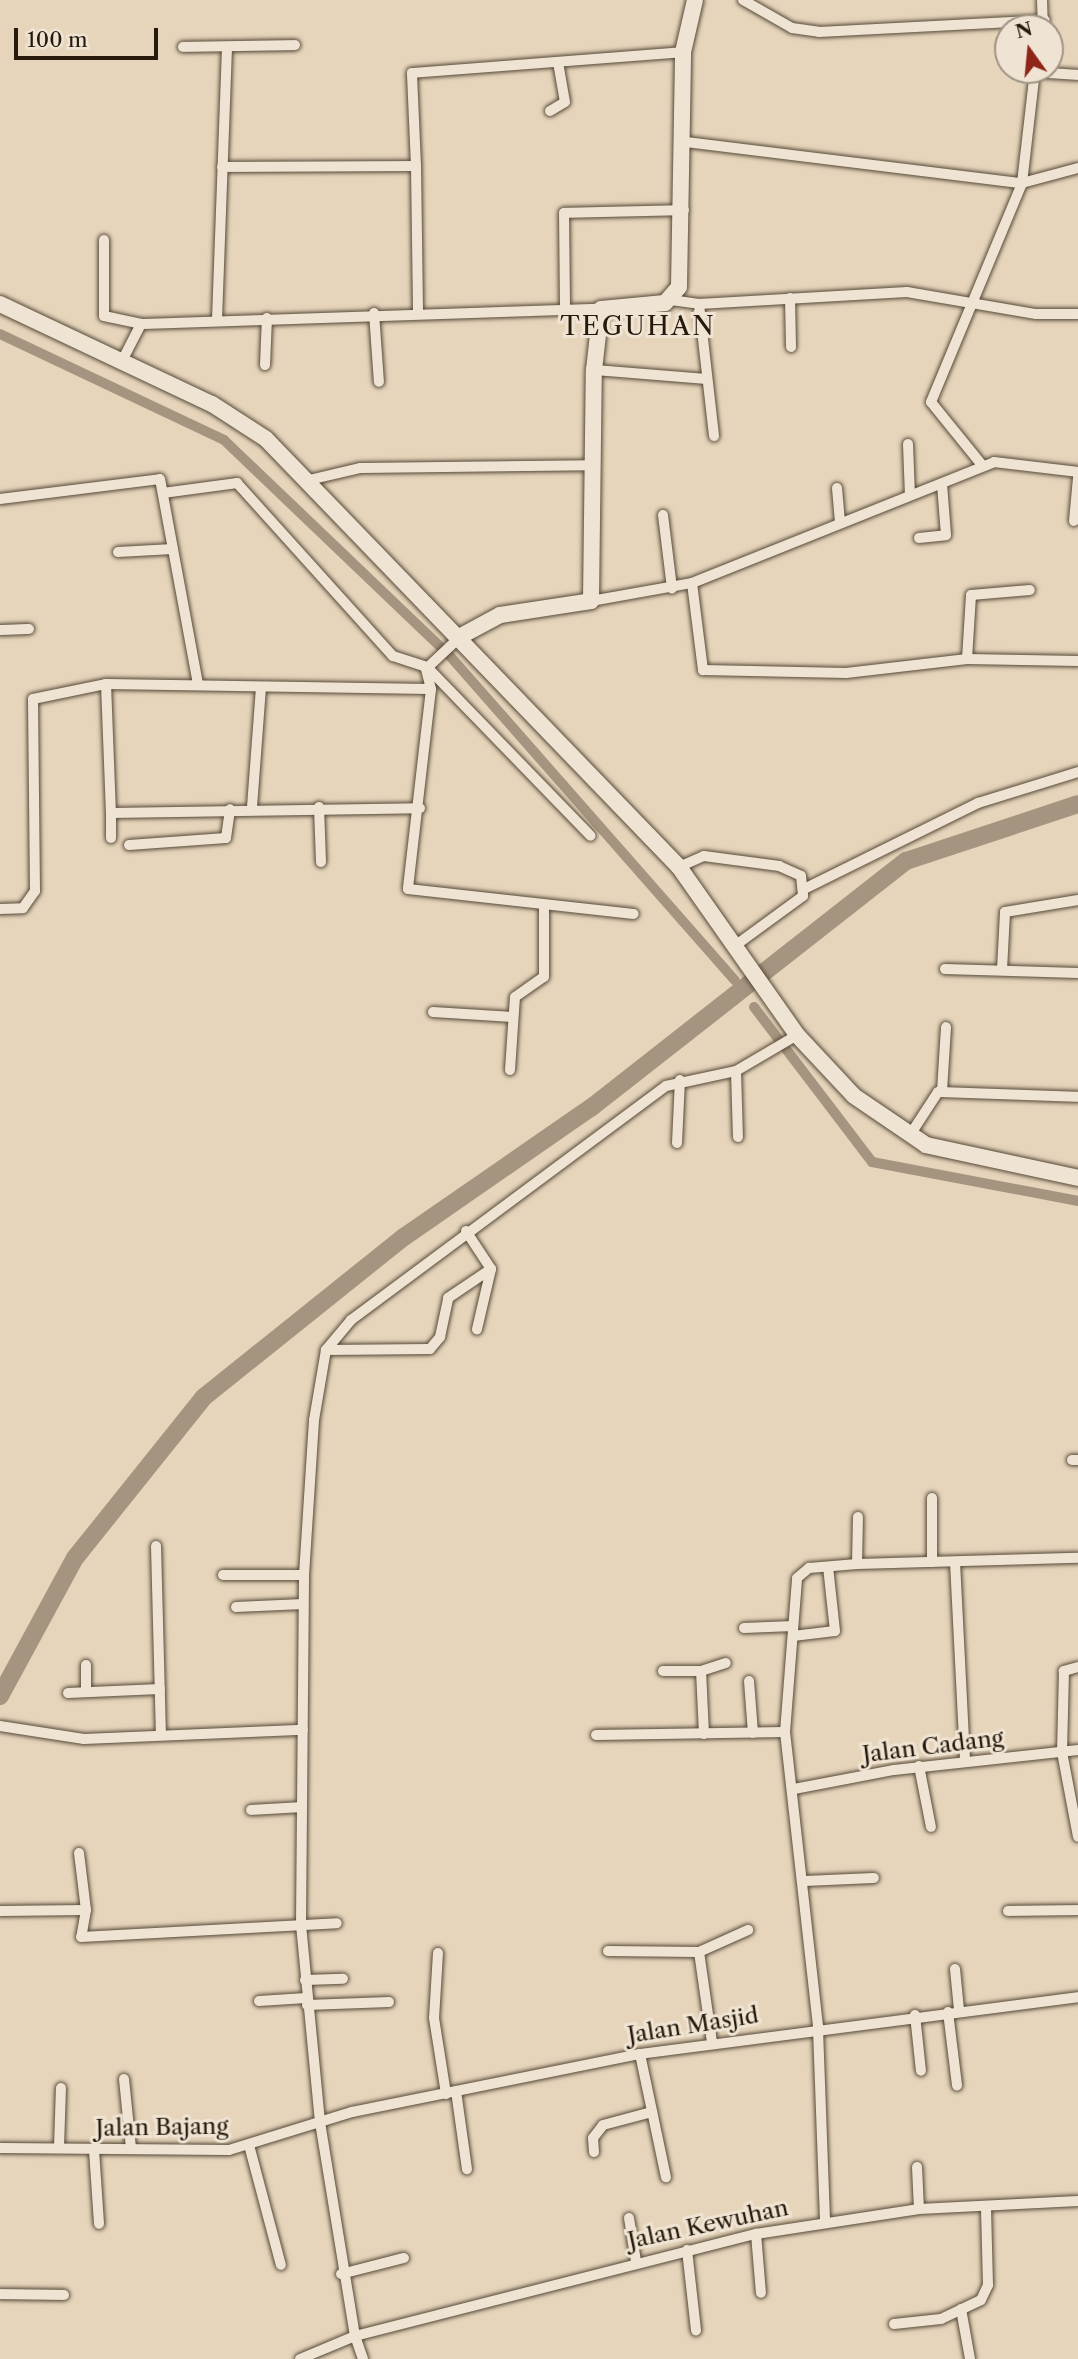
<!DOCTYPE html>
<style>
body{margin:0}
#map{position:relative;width:1078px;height:2359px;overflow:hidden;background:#e6d5bb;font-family:"Libre Caslon Text",serif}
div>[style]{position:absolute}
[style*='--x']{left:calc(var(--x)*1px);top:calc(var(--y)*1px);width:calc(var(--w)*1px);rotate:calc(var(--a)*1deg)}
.canal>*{height:10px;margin:-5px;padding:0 5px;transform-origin:5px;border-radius:5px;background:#a59580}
.river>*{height:18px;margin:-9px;padding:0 9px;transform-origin:9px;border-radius:9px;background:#a59580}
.roads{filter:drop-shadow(0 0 2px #564938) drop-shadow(0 0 2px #564938)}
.street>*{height:10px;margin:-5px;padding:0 5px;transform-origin:5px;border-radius:5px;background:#efe4d3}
.secondary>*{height:16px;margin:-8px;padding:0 8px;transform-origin:8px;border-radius:8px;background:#efe4d3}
span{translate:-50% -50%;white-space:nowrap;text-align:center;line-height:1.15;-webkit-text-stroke:6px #efe4d3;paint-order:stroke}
.street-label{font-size:23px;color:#261a0c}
.quarter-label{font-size:26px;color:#261a0c;letter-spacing:2px}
.north{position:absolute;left:994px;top:14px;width:70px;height:70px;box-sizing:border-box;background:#efe4d3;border:2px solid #9f9383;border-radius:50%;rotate:345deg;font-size:19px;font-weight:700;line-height:28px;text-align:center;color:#261a0c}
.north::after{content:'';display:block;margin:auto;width:24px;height:32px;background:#8f2418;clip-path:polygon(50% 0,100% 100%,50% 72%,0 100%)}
.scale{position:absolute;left:14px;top:28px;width:144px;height:32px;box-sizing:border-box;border:4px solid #261a0c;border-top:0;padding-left:9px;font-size:21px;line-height:24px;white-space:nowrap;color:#261a0c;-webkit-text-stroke:5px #efe4d3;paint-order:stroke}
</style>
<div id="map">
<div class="canal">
<div style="--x:0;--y:334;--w:248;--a:25.3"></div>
<div style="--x:224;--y:440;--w:311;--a:43.7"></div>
<div style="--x:449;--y:655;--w:433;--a:48.7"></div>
<div style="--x:754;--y:1007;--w:195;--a:52.7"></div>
<div style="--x:872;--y:1162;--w:210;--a:10.7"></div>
</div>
<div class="river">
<div style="--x:0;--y:1696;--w:157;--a:-61.5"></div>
<div style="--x:75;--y:1558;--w:206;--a:-51.3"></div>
<div style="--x:204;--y:1397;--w:256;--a:-38.7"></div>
<div style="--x:404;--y:1237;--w:229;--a:-34.7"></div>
<div style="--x:592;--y:1107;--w:399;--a:-38.1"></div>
<div style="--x:906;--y:861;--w:181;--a:-18.3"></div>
</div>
<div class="roads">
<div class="street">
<div style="--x:743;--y:0;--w:56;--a:29.7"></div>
<div style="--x:792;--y:28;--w:27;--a:8"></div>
<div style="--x:819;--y:32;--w:226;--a:-3"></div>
<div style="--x:1042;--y:0;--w:28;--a:88"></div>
<div style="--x:183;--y:47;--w:112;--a:-1"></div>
<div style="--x:1035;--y:72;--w:43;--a:4"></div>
<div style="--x:550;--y:111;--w:17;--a:-31"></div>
<div style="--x:565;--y:102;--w:39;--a:-100"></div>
<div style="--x:686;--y:142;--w:338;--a:7"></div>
<div style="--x:1022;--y:183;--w:58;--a:-15"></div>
<div style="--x:416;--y:166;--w:93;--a:-92.5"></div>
<div style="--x:412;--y:73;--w:272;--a:-4.4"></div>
<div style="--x:222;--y:167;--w:194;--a:-0.3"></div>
<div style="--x:416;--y:166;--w:144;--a:89.2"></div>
<div style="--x:104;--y:240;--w:76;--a:90"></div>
<div style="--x:104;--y:316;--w:38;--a:12"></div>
<div style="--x:790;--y:298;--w:49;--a:88.8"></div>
<div style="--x:671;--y:300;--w:28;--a:8"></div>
<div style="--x:699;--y:304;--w:208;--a:-3.3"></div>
<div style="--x:907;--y:292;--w:131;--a:9.7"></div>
<div style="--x:1036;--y:314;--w:42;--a:0"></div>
<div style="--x:699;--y:304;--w:133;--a:83.5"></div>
<div style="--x:565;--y:307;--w:94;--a:-90.6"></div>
<div style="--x:564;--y:213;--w:120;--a:-1.4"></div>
<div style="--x:374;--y:313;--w:69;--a:85.9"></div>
<div style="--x:217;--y:320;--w:272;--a:-87.9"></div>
<div style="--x:122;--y:361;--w:42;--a:-62.8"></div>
<div style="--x:141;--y:324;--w:460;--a:-1.9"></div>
<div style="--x:265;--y:365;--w:47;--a:-87.6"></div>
<div style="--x:594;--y:370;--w:111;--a:4.6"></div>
<div style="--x:908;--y:444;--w:51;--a:87.8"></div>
<div style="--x:982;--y:465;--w:81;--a:-129"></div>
<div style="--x:931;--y:402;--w:237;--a:-67.4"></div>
<div style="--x:1022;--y:183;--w:114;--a:-83.4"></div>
<div style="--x:309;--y:480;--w:52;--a:-13.2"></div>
<div style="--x:360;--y:468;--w:231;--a:-0.7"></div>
<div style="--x:837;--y:488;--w:33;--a:85"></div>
<div style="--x:163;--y:493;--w:75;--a:-7.7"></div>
<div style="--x:237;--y:483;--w:233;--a:48"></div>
<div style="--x:393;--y:656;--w:36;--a:18"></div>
<div style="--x:427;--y:667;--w:235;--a:45.9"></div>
<div style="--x:0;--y:499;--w:161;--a:-7.1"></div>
<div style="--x:160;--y:479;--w:209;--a:79.5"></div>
<div style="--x:663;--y:515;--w:74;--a:83"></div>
<div style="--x:1074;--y:521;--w:43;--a:-84.7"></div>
<div style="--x:919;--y:538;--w:27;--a:-6"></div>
<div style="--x:946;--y:535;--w:51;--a:-94.5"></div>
<div style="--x:118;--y:552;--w:55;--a:-3.1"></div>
<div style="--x:692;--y:583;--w:88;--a:82.8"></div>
<div style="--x:703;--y:670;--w:143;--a:1.2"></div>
<div style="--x:846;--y:673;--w:122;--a:-6.6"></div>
<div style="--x:967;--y:659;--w:111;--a:1"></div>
<div style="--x:591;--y:601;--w:103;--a:-10.1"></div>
<div style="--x:692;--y:583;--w:325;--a:-21.8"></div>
<div style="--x:994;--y:462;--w:85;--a:6.8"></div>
<div style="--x:0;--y:630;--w:29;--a:-2"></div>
<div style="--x:461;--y:636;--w:48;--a:136.7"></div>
<div style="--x:426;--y:669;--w:21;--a:76"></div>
<div style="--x:431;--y:689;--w:201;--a:96.6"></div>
<div style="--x:408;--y:889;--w:227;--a:6.3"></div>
<div style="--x:967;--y:659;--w:64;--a:-86.4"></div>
<div style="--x:971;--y:595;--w:59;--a:-4.8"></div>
<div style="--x:106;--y:684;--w:129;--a:87.8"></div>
<div style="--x:111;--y:813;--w:309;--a:-0.9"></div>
<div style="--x:252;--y:807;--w:120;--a:-85.7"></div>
<div style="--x:319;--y:807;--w:55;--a:87.9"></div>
<div style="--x:111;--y:813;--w:25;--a:90"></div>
<div style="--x:129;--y:845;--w:97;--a:-4.1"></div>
<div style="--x:226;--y:838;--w:29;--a:-82"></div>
<div style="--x:679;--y:867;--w:27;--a:-24"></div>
<div style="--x:704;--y:856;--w:76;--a:7.6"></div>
<div style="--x:779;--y:866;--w:24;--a:24"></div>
<div style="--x:801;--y:876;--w:20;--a:84"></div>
<div style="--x:803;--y:896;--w:83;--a:143.8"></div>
<div style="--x:806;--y:888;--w:192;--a:-26.3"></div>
<div style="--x:978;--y:803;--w:105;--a:-17.2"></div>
<div style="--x:0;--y:909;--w:23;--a:-2"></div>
<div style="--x:23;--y:908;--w:21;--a:-55"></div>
<div style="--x:35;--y:891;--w:192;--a:-90.6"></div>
<div style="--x:33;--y:699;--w:75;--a:-11.6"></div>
<div style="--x:106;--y:684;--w:325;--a:0.9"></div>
<div style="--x:945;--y:969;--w:133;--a:1.7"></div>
<div style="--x:1002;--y:970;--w:58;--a:-87"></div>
<div style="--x:1005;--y:912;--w:74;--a:-9.3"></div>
<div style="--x:433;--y:1012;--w:80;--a:3.6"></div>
<div style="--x:510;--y:1070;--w:73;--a:-86.1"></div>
<div style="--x:515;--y:997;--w:35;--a:-35"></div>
<div style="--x:544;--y:977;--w:70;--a:-90"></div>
<div style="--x:736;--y:1071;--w:66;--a:88.3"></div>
<div style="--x:942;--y:1091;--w:64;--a:-86.4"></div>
<div style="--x:910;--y:1135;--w:51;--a:-56.9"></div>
<div style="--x:938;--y:1092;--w:140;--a:2"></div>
<div style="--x:677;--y:1143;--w:63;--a:-87.3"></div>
<div style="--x:466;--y:1231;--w:45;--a:56.7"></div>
<div style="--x:491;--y:1269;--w:62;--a:103.1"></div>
<div style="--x:326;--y:1350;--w:104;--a:-0.6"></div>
<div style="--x:430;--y:1349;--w:16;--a:-50"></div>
<div style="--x:440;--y:1337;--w:40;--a:-78"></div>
<div style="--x:448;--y:1298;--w:52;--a:-34"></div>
<div style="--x:1072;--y:1460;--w:6;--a:0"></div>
<div style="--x:932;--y:1498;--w:64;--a:90"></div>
<div style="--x:156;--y:1546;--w:189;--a:88.5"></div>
<div style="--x:955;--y:1562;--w:198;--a:87.1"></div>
<div style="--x:857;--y:1564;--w:47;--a:-88.8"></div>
<div style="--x:223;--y:1575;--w:81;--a:0"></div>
<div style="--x:236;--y:1607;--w:67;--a:-2.6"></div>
<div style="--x:744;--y:1628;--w:49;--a:-2.3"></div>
<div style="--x:793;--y:1636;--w:42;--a:-6.8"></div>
<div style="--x:835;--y:1631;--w:64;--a:-96.2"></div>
<div style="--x:1078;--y:1667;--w:15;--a:164"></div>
<div style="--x:1064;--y:1671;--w:81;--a:91.4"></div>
<div style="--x:1062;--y:1752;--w:86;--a:79.3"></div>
<div style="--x:663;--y:1671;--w:38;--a:0"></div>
<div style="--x:749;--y:1681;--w:52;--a:85.6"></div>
<div style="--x:86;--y:1692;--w:27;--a:-90"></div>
<div style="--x:68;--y:1693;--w:92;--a:-2.5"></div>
<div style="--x:0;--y:1726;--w:85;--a:8.8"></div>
<div style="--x:84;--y:1739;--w:219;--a:-2.4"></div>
<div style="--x:704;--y:1734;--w:63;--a:-92.7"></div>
<div style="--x:701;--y:1671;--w:26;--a:-18"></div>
<div style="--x:596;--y:1735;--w:189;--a:-0.9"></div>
<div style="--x:919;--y:1766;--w:62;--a:78.9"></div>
<div style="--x:794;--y:1789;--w:102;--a:-10.8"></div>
<div style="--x:894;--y:1770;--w:185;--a:-6.2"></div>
<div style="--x:251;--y:1810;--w:51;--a:-3.4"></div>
<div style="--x:79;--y:1853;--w:57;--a:83"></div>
<div style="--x:86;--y:1910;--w:27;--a:100"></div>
<div style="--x:81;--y:1937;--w:256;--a:-3.1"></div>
<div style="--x:804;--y:1881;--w:70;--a:-2.5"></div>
<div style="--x:0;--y:1911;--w:86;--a:-0.7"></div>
<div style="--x:1008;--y:1911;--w:70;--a:-0.8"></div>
<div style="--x:608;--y:1951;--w:91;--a:0.6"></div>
<div style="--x:699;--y:1952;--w:54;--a:-24.2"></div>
<div style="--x:699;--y:1952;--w:91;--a:81.8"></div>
<div style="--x:438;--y:1953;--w:65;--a:93.5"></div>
<div style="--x:434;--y:2018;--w:77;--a:81"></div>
<div style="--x:955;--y:1969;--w:41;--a:84.4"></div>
<div style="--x:305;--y:1980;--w:38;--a:-2"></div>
<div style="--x:259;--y:2001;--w:47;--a:-3.7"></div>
<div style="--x:307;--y:2005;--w:82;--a:-2.1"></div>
<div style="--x:948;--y:2012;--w:74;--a:83"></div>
<div style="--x:915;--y:2015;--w:56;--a:83.9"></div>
<div style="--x:640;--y:2054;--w:126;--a:78.1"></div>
<div style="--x:124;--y:2079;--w:69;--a:84.2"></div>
<div style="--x:456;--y:2091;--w:79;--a:82"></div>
<div style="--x:249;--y:2145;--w:124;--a:75.1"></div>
<div style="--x:59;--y:2147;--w:59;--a:-88.1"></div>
<div style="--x:0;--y:2148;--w:229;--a:0.5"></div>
<div style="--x:229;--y:2150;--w:129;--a:-17.2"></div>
<div style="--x:352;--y:2112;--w:294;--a:-11.4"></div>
<div style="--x:640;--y:2054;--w:442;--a:-7.4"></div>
<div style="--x:94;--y:2150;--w:74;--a:86.1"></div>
<div style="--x:594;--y:2152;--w:14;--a:-94"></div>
<div style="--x:593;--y:2138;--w:16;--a:-52"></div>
<div style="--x:603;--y:2125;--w:51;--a:-14.9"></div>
<div style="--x:917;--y:2167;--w:42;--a:87.3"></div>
<div style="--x:629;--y:2218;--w:44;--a:80.8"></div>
<div style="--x:825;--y:2220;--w:194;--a:-92.1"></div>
<div style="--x:818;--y:2026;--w:296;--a:-96.4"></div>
<div style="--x:785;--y:1732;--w:154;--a:-85.5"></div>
<div style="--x:797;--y:1578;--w:16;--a:-40"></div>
<div style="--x:809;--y:1568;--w:48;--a:-4.8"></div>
<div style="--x:857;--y:1564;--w:221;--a:-1.6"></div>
<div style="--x:756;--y:2234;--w:59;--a:85.2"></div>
<div style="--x:687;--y:2250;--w:81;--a:83.6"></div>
<div style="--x:341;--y:2274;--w:65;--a:-14.3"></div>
<div style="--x:0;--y:2294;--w:64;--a:0.9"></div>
<div style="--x:961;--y:2309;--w:51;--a:79.8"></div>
<div style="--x:894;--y:2324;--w:47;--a:-6.1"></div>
<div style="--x:941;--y:2319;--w:44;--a:-25.4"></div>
<div style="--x:981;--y:2300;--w:17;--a:-65"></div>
<div style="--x:988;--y:2285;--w:79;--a:-91.5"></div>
<div style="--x:300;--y:2359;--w:60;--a:-22.7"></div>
<div style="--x:355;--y:2336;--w:217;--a:-99.3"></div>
<div style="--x:320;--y:2122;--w:200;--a:-95.5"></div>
<div style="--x:301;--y:1923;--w:348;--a:-89.5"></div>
<div style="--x:304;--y:1575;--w:155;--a:-86.3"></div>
<div style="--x:314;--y:1420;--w:71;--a:-80.3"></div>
<div style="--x:326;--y:1350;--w:39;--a:-50"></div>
<div style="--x:351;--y:1320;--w:392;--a:-36.6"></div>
<div style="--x:666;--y:1086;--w:72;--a:-12.1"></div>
<div style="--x:736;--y:1071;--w:71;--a:-30.5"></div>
<div style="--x:363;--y:2359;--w:24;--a:-109"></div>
<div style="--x:355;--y:2336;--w:414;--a:-14.3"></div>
<div style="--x:756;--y:2234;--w:165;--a:-8.7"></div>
<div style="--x:919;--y:2209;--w:159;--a:-2.9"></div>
</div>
<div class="secondary">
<div style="--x:0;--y:304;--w:234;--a:25.3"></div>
<div style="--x:212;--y:404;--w:64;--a:32.9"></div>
<div style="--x:266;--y:439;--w:595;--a:46.02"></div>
<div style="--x:679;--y:867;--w:205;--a:54.9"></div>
<div style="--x:797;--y:1035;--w:83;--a:46.9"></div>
<div style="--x:854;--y:1096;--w:87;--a:34.2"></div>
<div style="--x:926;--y:1145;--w:156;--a:12.2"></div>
<div style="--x:461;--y:636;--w:44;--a:-28.3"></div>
<div style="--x:500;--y:615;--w:92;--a:-8.7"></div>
<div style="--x:591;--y:601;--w:231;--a:-89.3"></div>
<div style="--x:594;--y:370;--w:61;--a:-83.5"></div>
<div style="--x:601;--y:309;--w:64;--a:-5.4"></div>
<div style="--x:665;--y:303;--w:21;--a:-49"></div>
<div style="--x:679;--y:287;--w:235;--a:-89"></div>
<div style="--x:683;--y:52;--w:53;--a:-77"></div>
</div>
</div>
<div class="street-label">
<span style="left:933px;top:1746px;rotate:-7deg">Jalan Cadang</span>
<span style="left:693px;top:2025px;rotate:-9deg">Jalan Masjid</span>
<span style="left:162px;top:2127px;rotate:-1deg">Jalan Bajang</span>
<span style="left:708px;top:2224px;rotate:-12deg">Jalan Kewuhan</span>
</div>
<div class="quarter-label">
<span style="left:638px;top:327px">TEGUHAN</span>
</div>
<div class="north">N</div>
<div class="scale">100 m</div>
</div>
